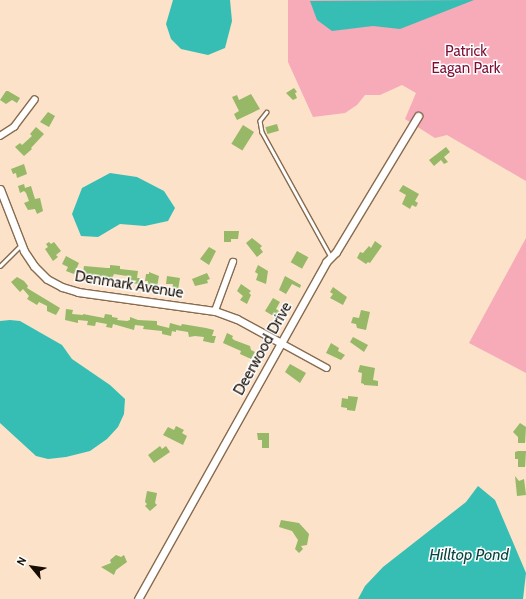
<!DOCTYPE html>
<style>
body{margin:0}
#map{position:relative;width:526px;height:599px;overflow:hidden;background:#fbe2c9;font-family:Cabin,sans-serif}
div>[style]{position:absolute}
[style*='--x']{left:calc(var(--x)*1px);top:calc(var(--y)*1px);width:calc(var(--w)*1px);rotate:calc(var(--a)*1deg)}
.green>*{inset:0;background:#f7aab8}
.water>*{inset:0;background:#37beb4}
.building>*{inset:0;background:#96b867;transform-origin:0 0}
.roads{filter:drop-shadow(1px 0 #876b4f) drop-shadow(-1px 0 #876b4f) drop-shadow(0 1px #876b4f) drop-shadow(0 -1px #876b4f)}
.service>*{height:2.5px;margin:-1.25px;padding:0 1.25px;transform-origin:1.25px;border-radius:1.25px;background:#fff}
.minor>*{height:5.5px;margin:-2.75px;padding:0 2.75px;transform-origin:2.75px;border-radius:2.75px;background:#fff}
.tertiary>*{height:7px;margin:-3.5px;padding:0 3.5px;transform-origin:3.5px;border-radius:3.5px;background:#fff}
span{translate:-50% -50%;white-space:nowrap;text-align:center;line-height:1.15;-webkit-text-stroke:3px #fff;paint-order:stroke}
.park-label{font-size:15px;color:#7d0e35}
.street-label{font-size:15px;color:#170d03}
.water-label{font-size:16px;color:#084540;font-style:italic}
.north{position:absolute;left:12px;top:547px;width:40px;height:40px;-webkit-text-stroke:3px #fff;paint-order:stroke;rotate:299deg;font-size:11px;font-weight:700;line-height:16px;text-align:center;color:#170d03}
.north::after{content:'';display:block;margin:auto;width:14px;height:18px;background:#170d03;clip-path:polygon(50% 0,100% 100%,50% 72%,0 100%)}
</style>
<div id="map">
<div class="green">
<div style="clip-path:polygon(288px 0,526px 0,526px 181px,447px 135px,435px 138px,405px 119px,416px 93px,402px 85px,380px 95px,365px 95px,357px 105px,345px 113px,313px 117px,288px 62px)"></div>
<div style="clip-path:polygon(526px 238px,526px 373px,469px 343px)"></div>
</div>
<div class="water">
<div style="clip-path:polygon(173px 0,230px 0,232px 21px,225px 48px,208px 55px,181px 49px,171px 39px,166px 24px)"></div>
<div style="clip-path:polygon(474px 0,400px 29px,373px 26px,332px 31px,317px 20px,310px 1px)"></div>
<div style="clip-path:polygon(110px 173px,137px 177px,164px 191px,175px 208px,168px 221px,145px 226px,120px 224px,98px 237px,81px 236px,72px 214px,82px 188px)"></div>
<div style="clip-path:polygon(10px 320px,20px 321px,62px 345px,72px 359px,110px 385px,125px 399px,124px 414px,118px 427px,107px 439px,90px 451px,66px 457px,48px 459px,36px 456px,0 423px,0 321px)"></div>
<div style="clip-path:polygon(478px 486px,495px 500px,526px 573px,523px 599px,358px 599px,365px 586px,383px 567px,466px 502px)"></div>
</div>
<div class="building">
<div style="clip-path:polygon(294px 88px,297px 92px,295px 93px,297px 98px,293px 100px,286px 93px)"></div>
<div style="clip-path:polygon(6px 91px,8px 91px,20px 98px,17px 103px,12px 100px,6px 104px,0 100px)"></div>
<div style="clip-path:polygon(251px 94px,260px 109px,237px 120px,234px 114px,239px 111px,232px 97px,237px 95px,239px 100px)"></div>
<div style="clip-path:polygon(48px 112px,55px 116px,49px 127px,40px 122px)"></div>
<div style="left:277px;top:124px;width:7px;height:12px;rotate:74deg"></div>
<div style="left:243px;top:125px;width:13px;height:22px;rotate:32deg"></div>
<div style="clip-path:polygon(36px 127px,44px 134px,31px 148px,32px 149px,24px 156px,15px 147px,20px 143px,22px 145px,32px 136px,30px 134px)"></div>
<div style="clip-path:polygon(446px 147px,450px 152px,444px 157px,448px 162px,444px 164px,441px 160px,434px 166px,429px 160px)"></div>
<div style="clip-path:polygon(24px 164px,27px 174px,17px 178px,16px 173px,13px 174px,11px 169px)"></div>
<div style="clip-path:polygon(24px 184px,25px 188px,31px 186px,35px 199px,40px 198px,43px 211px,37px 214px,35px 209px,28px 210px,24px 203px,29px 201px,26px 193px,24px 191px,20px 193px,18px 186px)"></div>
<div style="clip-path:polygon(403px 185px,419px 194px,415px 201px,418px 203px,416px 207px,412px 205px,410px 209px,402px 204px,406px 195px,399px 191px)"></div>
<div style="clip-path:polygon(224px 231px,239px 231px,238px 239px,231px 239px,231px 242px,224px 242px)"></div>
<div style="clip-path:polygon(252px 238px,262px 246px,260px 248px,263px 252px,257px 257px,246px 243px)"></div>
<div style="clip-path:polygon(375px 241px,382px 246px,370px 263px,368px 262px,366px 264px,357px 258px,360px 252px,363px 253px,369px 246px,371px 248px)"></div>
<div style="clip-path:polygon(49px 242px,51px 244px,54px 242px,61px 251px,56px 255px,58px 257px,53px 261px,45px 249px,48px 247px,46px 244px)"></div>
<div style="clip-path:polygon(209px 247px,216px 251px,209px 265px,200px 259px)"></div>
<div style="left:297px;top:251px;width:13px;height:13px;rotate:29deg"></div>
<div style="clip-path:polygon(66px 256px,79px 263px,74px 274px,66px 271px,68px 267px,62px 264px)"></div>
<div style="clip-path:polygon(110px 265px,120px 266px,120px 269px,138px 271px,137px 278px,140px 278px,139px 284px,129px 283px,130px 278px,127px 277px,127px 276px,114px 274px,111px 280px,93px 278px,89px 274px,83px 273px,84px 266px,107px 268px,110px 268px)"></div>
<div style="clip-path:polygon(258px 265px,268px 271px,266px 284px,256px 280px,258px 274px,255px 272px)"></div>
<div style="clip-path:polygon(149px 272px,159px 276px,157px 287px,151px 286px,151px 283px,151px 286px,147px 286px,148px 281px,145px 281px,146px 274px,149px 274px)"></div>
<div style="clip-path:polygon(207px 273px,210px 279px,207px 280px,208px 283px,195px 286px,192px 279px)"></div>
<div style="clip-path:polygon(167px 276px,180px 278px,178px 290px,172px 289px,173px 284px,166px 284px)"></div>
<div style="clip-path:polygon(285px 276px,301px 285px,300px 288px,292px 284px,286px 294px,279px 290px)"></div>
<div style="clip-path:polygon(17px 277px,24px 281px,28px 286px,27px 288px,60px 308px,56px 315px,47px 311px,47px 306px,39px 302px,37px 305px,27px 299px,29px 296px,23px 289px,20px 292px,11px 282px)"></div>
<div style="clip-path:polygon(241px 284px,251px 291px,249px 293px,251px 295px,247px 304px,240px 300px,243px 296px,237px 291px)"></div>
<div style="clip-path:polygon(333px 287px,347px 297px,343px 305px,330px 298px,333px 294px,330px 292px)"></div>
<div style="clip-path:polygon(273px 298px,280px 302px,276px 309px,279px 311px,275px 317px,265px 311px)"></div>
<div style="clip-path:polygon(66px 309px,73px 310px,72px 314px,83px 315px,83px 314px,104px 318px,105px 314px,112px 315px,112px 317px,118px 318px,117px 320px,127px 321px,130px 320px,130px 317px,138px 320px,157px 321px,157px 325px,169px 328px,170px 323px,181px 326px,182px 324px,206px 328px,214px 330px,212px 336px,216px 336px,214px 343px,212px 343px,203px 341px,204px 337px,195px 336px,189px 337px,188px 332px,176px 330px,176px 332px,172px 331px,171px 336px,162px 334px,162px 331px,143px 329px,144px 326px,135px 325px,134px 330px,113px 324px,112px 328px,106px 327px,107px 324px,96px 322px,95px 326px,87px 325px,88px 321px,78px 320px,78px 323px,65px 320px)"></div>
<div style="clip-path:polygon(361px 310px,370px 312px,366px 330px,357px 328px,356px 324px,351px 323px,353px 317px,359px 318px)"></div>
<div style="clip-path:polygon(227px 333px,233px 336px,232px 338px,234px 340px,250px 346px,251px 350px,255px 352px,251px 359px,240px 354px,241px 351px,223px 343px)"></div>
<div style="clip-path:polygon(353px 337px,368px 345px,364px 352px,350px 342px)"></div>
<div style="clip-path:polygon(331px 343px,339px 348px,338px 351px,345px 355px,341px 360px,326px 353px)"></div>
<div style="clip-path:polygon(290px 364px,306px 373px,300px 383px,285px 372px)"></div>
<div style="clip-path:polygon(360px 365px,375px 368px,373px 380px,378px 381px,378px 386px,364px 385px,364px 384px,361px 383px,362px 373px,358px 372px)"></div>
<div style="clip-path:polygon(348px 396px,358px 397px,355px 411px,347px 410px,347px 408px,341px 407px,342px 398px,348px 399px)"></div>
<div style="clip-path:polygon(520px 423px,526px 427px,525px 443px,518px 443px,518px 437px,513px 432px)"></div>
<div style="clip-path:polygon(176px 426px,184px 430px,182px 433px,187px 436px,183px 445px,163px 435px,168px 427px,174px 430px)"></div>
<div style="clip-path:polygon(257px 433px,269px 433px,269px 448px,262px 448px,262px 440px,258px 440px)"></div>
<div style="clip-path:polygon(160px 446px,162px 449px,166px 446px,170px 452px,154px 463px,148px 455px)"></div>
<div style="clip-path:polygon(518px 451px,526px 451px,525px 467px,518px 467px,518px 459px,515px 459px,515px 452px)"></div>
<div style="clip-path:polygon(515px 476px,519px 481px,524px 479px,526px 495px,517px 496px)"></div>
<div style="clip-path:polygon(147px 491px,157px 493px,155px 503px,157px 505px,150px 511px,145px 506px,147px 504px,145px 502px)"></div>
<div style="clip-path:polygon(281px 520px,299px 523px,309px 534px,307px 545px,301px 546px,303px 549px,299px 553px,295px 549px,298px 540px,292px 531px,279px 527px)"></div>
<div style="clip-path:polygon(116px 555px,121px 557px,124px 555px,127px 562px,116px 570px,114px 575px,101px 567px,111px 563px,110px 560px)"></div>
</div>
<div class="roads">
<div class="service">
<div style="--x:267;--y:112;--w:11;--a:128"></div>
<div style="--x:260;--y:121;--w:11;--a:80"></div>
<div style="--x:262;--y:132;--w:143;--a:61.1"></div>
<div style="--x:0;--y:266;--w:30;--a:-45"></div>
</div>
<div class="minor">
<div style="--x:0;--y:136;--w:17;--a:-33"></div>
<div style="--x:14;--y:127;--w:34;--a:-53"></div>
<div style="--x:215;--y:311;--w:52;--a:-69.8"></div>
<div style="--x:281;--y:343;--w:52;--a:28.5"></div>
</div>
<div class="tertiary">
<div style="--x:0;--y:189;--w:66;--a:68.8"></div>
<div style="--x:24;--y:251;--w:18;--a:56"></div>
<div style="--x:34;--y:266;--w:18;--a:45"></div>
<div style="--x:47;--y:279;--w:17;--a:28"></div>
<div style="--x:62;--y:287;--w:17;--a:17"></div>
<div style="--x:78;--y:292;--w:138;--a:7.9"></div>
<div style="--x:215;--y:311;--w:23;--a:20"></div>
<div style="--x:237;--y:319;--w:50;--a:28.6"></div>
<div style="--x:138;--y:599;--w:386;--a:-60.8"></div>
<div style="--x:326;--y:262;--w:14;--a:-45"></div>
<div style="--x:336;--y:252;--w:159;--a:-58.9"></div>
</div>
</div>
<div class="park-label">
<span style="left:466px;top:60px">Patrick<br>Eagan Park</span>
</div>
<div class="street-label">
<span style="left:129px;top:285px;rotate:9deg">Denmark Avenue</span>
<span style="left:263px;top:349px;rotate:-61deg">Deerwood Drive</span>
</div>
<div class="water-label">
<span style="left:469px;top:555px">Hilltop Pond</span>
</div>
<div class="north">N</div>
</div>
